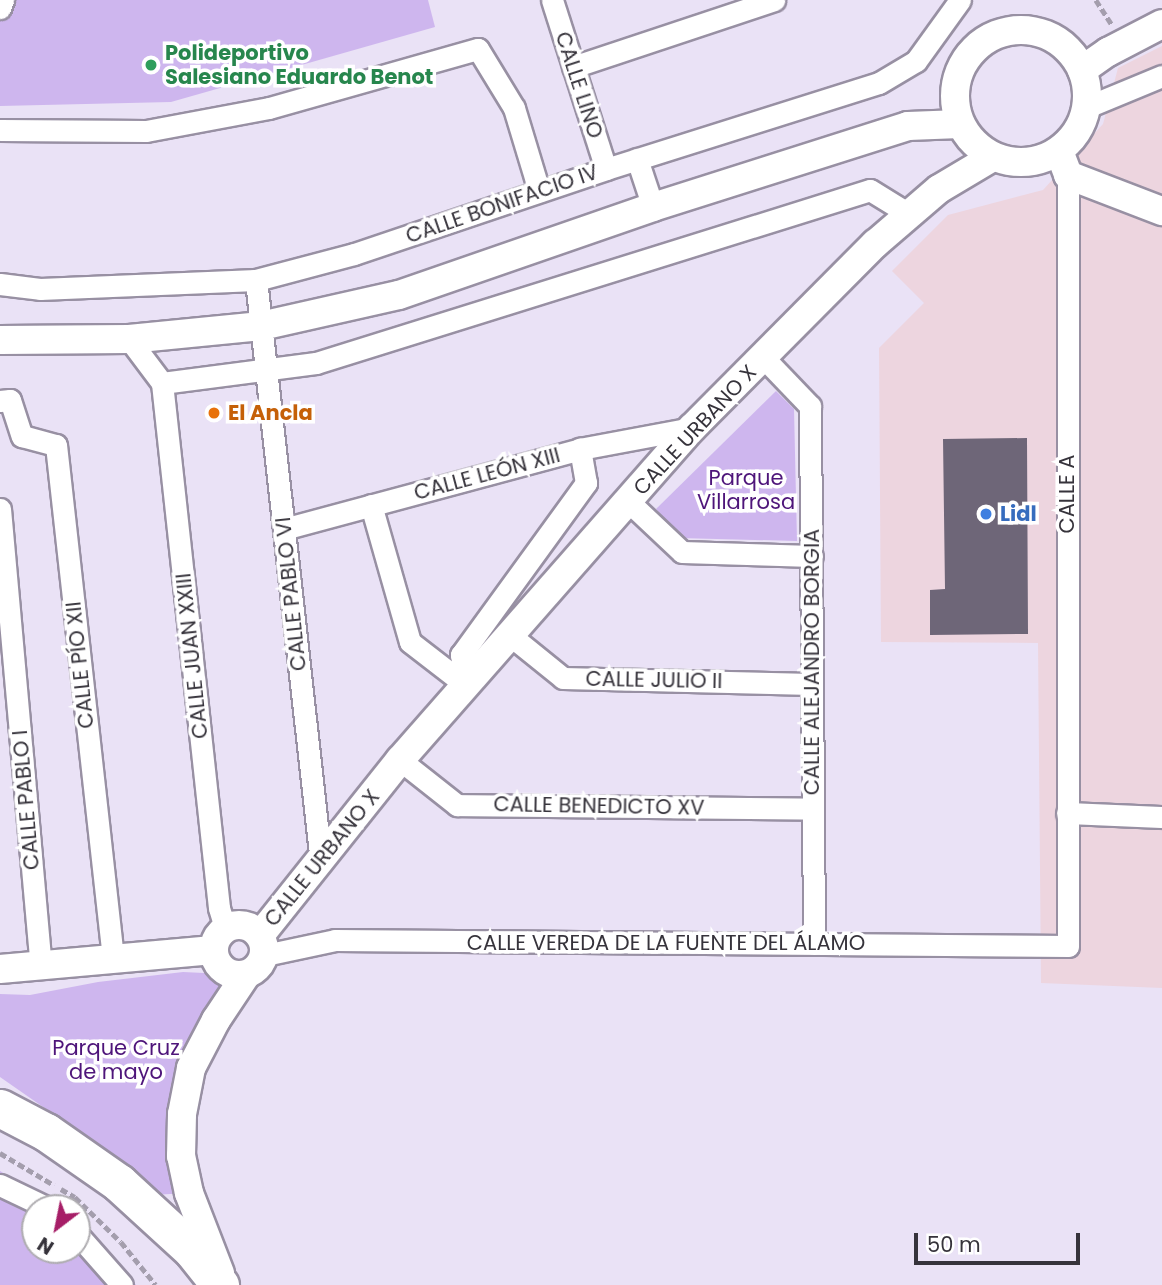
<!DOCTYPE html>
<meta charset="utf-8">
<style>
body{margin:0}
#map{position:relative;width:1162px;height:1285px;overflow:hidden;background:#eae2f6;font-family:Poppins,sans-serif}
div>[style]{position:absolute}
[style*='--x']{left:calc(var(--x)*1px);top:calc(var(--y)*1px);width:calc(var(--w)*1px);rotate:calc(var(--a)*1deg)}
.industrial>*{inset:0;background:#edd5df}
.green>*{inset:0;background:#ceb6ee}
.building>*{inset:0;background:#6e6678}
.path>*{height:4.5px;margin-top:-2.25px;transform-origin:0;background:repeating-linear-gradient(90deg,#a49ead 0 7px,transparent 0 10.5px)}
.roads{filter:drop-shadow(2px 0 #9890a3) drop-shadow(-2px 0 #9890a3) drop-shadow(0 2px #9890a3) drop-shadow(0 -2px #9890a3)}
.street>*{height:21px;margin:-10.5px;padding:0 10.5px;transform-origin:10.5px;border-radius:10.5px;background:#fff}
.secondary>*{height:28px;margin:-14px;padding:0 14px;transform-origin:14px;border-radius:14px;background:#fff}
.secondary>.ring{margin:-14px;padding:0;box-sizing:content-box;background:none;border:28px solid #fff;border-radius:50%}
.highway>*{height:37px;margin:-18.5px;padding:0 18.5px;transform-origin:18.5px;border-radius:18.5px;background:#fff}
.dots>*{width:19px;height:19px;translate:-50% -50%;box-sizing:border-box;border:4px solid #fff;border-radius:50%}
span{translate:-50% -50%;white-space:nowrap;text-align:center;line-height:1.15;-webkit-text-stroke:7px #fff;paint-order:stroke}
.leisure-label{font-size:21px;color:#27864d;font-weight:700}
.left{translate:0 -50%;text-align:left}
.street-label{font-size:21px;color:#36333b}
.food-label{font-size:21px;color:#c56008;font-weight:700}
.park-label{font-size:21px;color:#4e157a}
.shop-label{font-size:21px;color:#366cbe;font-weight:700}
.north{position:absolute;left:21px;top:1194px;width:70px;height:70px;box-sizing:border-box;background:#fff;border:2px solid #afadb1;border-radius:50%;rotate:212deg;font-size:19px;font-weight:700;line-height:28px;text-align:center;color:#36333b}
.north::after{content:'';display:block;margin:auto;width:24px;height:32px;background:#a61e67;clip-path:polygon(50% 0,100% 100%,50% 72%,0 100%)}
.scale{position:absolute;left:914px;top:1233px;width:166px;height:32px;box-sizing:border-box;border:4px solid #36333b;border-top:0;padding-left:9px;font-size:21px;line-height:24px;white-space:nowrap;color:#36333b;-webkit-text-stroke:5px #fff;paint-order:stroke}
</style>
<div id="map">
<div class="industrial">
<div style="clip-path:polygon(1162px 46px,1162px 988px,1041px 983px,1038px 643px,881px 642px,879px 348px,924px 303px,892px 271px,948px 215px,1043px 190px,1103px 124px,1118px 68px)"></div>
</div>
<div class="green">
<div style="clip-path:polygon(0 0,428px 0,435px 27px,171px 102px,0 106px)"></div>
<div style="clip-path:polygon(776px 391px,794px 409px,797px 541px,679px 538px,656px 509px)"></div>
<div style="clip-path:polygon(183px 972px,246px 975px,182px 1114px,189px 1193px,133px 1196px,102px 1148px,0 1077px,0 994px,30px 995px,98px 982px)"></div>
<div style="clip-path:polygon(0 1171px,62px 1208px,35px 1208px,35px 1250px,77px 1250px,77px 1222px,107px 1249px,136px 1285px,0 1285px)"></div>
</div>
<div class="building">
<div style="clip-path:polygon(1027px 438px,1028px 634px,930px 635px,930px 590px,945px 589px,943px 439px)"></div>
</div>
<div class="path">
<div style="--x:1096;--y:0;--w:30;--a:57"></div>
<div style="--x:0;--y:1153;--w:63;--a:30.7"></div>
<div style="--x:61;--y:1189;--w:16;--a:30"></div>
<div style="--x:75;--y:1197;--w:64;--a:44.4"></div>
<div style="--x:121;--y:1242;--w:55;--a:50.9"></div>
</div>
<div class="roads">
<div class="street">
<div style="--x:552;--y:0;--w:177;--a:72.3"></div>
<div style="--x:0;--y:8;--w:9;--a:-69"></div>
<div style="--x:573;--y:67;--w:212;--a:-18.4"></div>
<div style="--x:1087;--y:107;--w:81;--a:-22.5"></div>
<div style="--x:0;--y:130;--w:146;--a:0.4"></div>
<div style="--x:146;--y:131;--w:125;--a:-10.6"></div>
<div style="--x:269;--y:108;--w:217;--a:-15.8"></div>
<div style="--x:478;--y:49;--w:69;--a:58.6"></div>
<div style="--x:514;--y:108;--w:87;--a:73.2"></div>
<div style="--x:637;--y:159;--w:51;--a:71.6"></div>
<div style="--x:256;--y:280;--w:586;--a:83.63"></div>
<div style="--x:0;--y:284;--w:40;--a:7.1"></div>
<div style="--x:40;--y:289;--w:216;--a:-2.4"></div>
<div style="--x:256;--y:280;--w:101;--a:-14.9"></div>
<div style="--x:354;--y:254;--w:266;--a:-18.6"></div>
<div style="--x:606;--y:169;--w:286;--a:-17.5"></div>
<div style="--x:879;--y:83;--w:43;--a:-30.7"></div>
<div style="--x:916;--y:61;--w:75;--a:-54.2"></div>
<div style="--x:129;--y:339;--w:55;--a:53.1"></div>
<div style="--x:162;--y:383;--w:155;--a:-7.4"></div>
<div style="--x:316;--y:363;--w:580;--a:-17.34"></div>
<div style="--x:870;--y:190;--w:46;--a:31.6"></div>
<div style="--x:763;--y:357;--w:68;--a:46.2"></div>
<div style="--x:810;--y:406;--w:538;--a:89.57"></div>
<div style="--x:162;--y:383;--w:528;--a:83.8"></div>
<div style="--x:219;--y:908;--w:21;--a:73"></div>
<div style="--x:0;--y:401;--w:10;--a:-6"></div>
<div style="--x:10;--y:400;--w:38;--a:72"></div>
<div style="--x:22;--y:436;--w:35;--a:15"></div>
<div style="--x:56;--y:445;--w:516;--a:83.66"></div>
<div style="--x:629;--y:502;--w:73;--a:43.3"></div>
<div style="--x:682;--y:552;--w:130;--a:1.8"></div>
<div style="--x:371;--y:505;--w:142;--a:74.1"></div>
<div style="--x:410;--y:642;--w:72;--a:37.7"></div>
<div style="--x:0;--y:509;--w:459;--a:84.9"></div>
<div style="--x:284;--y:529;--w:307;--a:-15.1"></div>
<div style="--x:580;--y:449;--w:114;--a:-10.6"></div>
<div style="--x:511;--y:636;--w:67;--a:38.9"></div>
<div style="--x:563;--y:678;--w:249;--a:1.4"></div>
<div style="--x:467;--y:686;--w:32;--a:-101"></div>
<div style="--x:461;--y:655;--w:213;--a:-54"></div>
<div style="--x:586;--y:483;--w:35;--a:-100"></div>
<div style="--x:400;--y:760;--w:73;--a:38.3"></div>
<div style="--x:457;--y:805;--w:356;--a:0.6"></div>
<div style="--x:1067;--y:813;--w:95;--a:2.4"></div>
<div style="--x:265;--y:955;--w:72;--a:-12.1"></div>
<div style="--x:335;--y:940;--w:733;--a:0.47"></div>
<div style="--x:1068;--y:946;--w:771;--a:-90"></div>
<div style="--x:0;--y:1185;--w:53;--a:25.6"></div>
<div style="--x:77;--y:1234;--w:68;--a:48.6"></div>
</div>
<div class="secondary">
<div class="ring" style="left:955px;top:30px;width:104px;height:104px"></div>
<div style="--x:1082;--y:70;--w:32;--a:-35"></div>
<div style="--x:1108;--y:52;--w:61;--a:-27.4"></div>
<div style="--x:1059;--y:151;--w:26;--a:69"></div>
<div style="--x:1068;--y:175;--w:101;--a:21"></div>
<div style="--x:0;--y:340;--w:129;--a:-0.4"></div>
<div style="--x:129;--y:339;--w:133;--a:-5.6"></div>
<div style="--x:261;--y:326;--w:141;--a:-12.7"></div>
<div style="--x:399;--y:295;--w:269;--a:-19.1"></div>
<div style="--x:653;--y:207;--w:268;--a:-17.6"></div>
<div style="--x:908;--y:126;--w:52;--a:-2.2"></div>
<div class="ring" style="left:214px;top:925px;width:22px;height:22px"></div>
<div style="--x:261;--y:934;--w:223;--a:-51.4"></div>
<div style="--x:400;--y:760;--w:442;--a:-48.7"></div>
<div style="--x:692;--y:428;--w:260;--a:-45.2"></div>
<div style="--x:875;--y:244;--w:84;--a:-40.7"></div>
<div style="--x:939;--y:189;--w:63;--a:-30.7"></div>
<div style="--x:0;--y:969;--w:214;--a:-5.1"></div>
<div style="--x:220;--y:1273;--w:86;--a:-111.2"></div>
<div style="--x:189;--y:1193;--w:38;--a:-102"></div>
<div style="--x:181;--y:1156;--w:42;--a:-88.6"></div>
<div style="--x:182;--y:1114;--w:47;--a:-78.9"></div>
<div style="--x:191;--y:1068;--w:54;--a:-62.5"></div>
<div style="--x:216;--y:1020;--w:54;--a:-56.3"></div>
</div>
<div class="highway">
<div style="--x:0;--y:1108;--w:52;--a:27.6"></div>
<div style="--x:46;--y:1132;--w:89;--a:34.9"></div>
<div style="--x:119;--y:1183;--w:99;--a:42.5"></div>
<div style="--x:192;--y:1250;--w:45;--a:51.3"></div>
</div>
</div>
<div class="dots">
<div style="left:151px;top:65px;background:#2e9e5b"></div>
<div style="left:214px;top:413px;background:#e8710a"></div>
<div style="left:986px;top:514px;background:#3f7fe0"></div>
</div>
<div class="leisure-label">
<span class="left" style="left:165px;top:65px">Polideportivo<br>Salesiano Eduardo Benot</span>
</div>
<div class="street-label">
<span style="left:579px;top:85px;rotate:72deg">CALLE LINO</span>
<span style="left:502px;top:204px;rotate:-19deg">CALLE BONIFACIO IV</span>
<span style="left:695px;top:430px;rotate:-47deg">CALLE URBANO X</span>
<span style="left:487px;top:474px;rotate:-15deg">CALLE LEÓN XIII</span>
<span style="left:1067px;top:494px;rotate:-90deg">CALLE A</span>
<span style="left:291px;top:594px;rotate:-96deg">CALLE PABLO VI</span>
<span style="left:192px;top:656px;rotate:-96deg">CALLE JUAN XXIII</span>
<span style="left:812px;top:662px;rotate:-90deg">CALLE ALEJANDRO BORGIA</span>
<span style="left:80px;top:665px;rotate:-96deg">CALLE PÍO XII</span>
<span style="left:654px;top:680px;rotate:1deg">CALLE JULIO II</span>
<span style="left:26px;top:800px;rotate:-95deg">CALLE PABLO I</span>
<span style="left:599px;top:806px;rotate:1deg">CALLE BENEDICTO XV</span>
<span style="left:322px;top:858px;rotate:-51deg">CALLE URBANO X</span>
<span style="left:666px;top:943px">CALLE VEREDA DE LA FUENTE DEL ÁLAMO</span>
</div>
<div class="food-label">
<span class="left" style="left:228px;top:413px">El Ancla</span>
</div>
<div class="park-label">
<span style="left:746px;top:490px">Parque<br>Villarrosa</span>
<span style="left:116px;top:1060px">Parque Cruz<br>de mayo</span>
</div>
<div class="shop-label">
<span class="left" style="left:1000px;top:514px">Lidl</span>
</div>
<div class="north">N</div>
<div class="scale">50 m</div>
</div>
